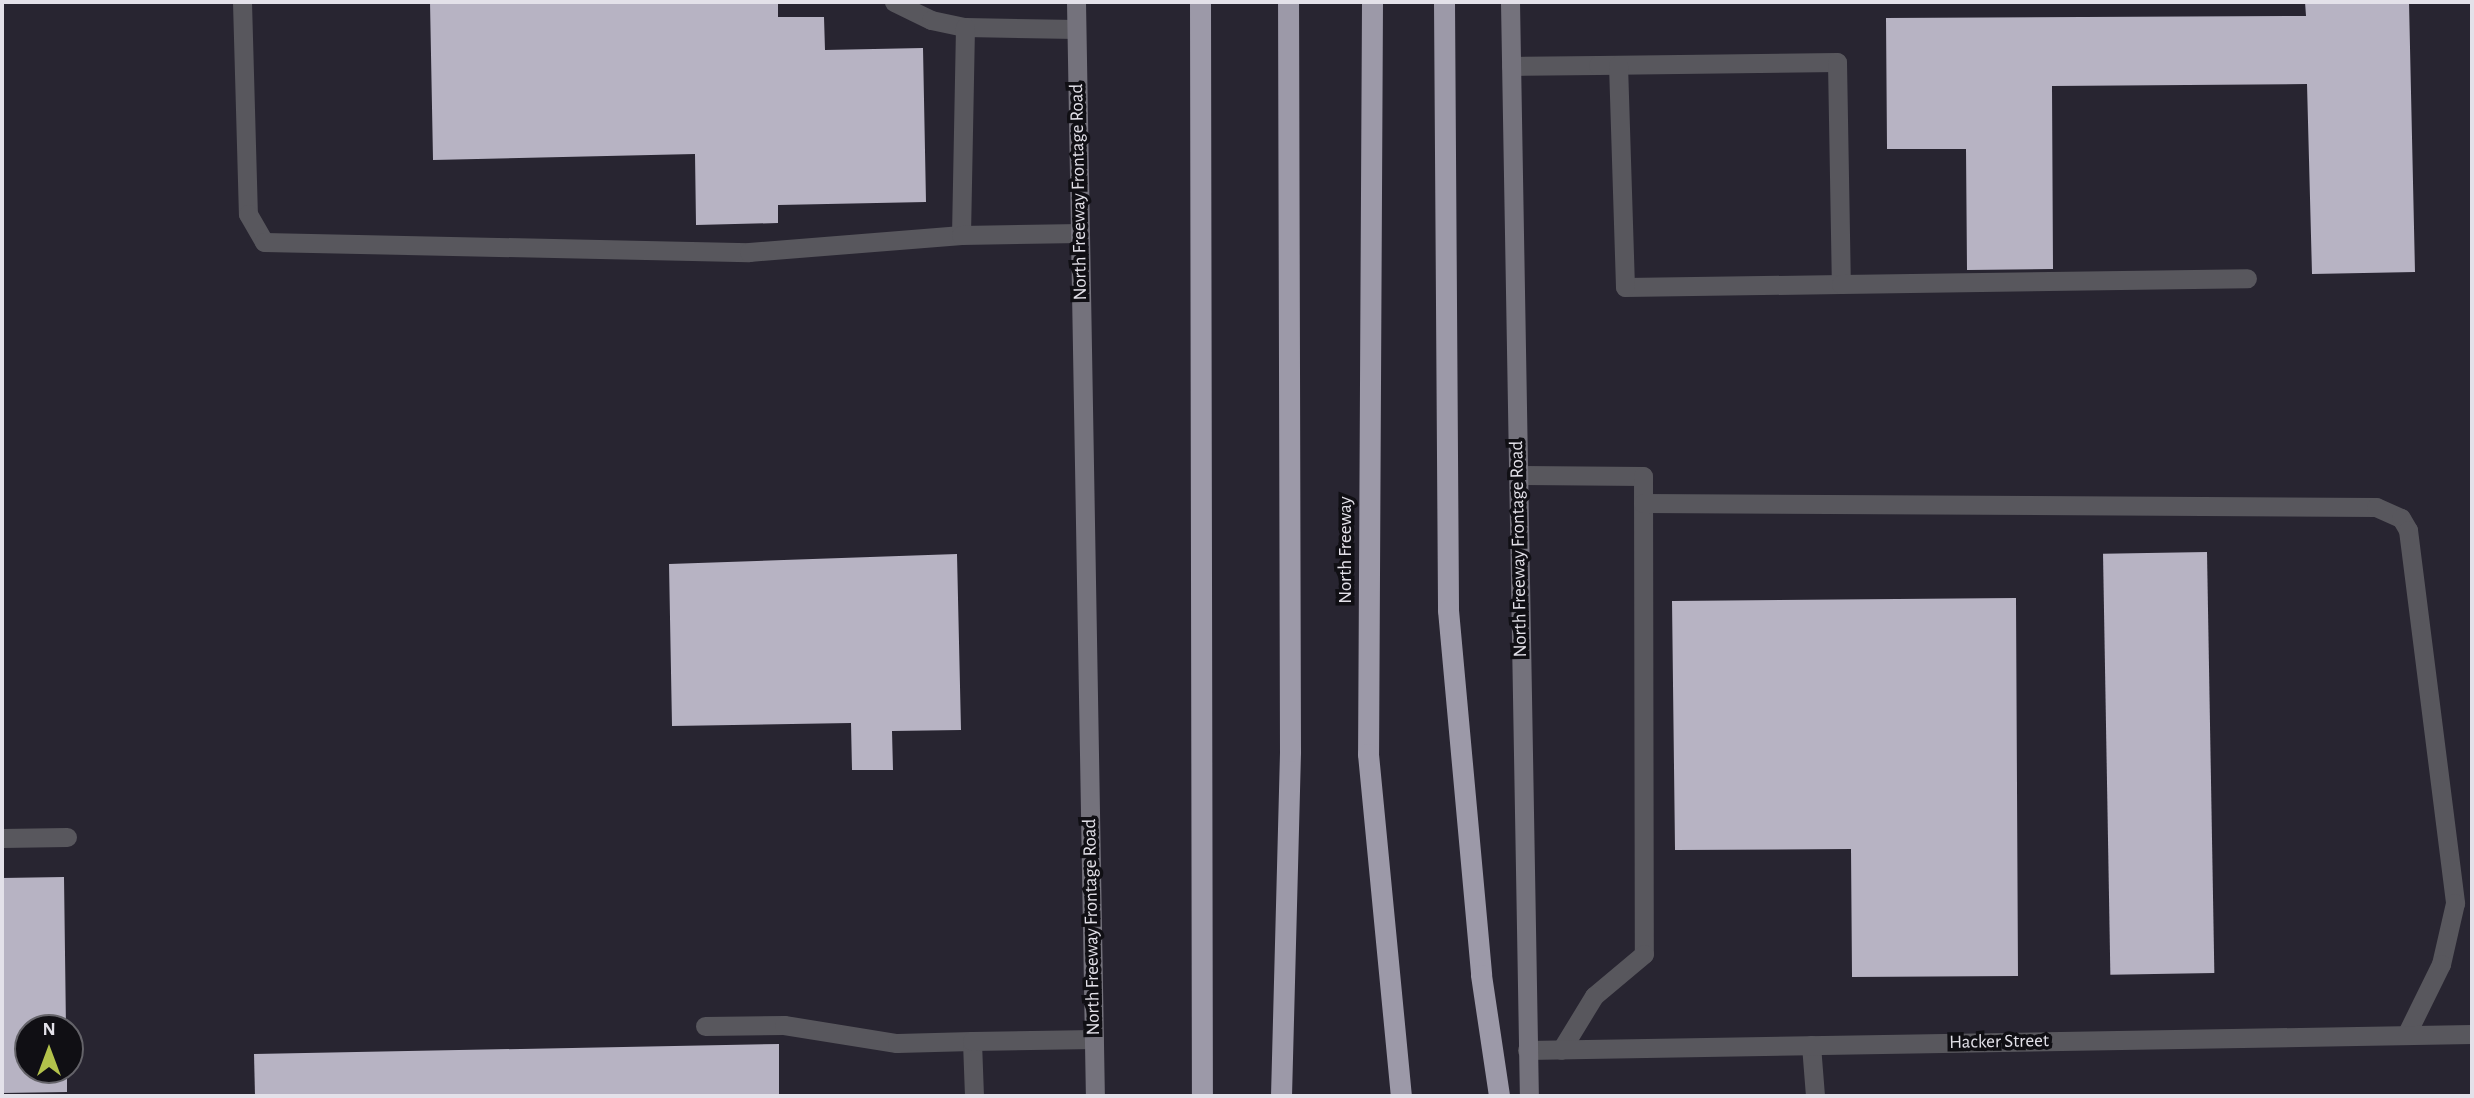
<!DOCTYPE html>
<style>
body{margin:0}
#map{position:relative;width:2474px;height:1098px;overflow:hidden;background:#282531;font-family:"Alegreya Sans",sans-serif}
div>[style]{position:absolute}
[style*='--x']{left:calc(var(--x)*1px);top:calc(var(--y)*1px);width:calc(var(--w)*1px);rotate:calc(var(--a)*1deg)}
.building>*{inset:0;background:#b7b3c3;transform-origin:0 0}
.service>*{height:19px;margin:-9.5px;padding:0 9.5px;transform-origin:9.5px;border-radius:9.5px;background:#58575d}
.minor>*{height:19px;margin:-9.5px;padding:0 9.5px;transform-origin:9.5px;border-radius:9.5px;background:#58575d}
.secondary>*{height:19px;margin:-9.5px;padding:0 9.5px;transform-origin:9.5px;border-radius:9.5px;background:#74727c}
.motorway>*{height:21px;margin:-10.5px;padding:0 10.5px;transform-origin:10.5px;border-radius:10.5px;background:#9c99a8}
span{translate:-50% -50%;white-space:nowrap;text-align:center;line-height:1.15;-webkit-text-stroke:7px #100f14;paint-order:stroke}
.street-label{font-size:19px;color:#e3e1e9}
.frame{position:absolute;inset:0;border:4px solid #e3e1e9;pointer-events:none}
.north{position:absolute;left:14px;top:1014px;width:70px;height:70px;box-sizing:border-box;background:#100f14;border:2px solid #646369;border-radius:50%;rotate:0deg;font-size:19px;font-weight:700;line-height:28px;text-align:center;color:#e3e1e9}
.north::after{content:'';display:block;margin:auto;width:24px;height:32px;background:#b3c24b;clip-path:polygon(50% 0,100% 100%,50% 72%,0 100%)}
</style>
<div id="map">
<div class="building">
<div style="clip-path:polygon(430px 2px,778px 2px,778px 17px,824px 17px,825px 50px,923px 48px,926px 202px,778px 205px,778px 223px,696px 225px,695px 154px,433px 160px)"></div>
<div style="clip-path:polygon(2305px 2px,2409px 2px,2415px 272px,2312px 274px,2307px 84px,2052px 86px,2053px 269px,1967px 270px,1966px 149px,1887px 149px,1886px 18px,2306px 16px)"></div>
<div style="left:2207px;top:552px;width:421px;height:104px;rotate:89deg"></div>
<div style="clip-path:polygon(957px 554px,961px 730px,892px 731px,893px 770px,852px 770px,851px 723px,672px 726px,669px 564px)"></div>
<div style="clip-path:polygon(2016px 598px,2018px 976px,1852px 977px,1851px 849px,1675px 850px,1672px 601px)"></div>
<div style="clip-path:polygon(64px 877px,66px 1028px,28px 1028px,28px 1070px,67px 1070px,67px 1092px,2px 1093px,2px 878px)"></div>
<div style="clip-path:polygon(779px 1044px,779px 1096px,255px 1096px,254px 1054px)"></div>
</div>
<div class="service">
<div style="--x:242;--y:2;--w:212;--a:88.4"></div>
<div style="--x:248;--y:214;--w:32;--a:60"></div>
<div style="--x:264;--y:242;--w:485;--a:1.2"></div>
<div style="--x:749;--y:252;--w:213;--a:-4.6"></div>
<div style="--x:894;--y:2;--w:41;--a:25.9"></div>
<div style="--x:931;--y:20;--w:35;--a:12"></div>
<div style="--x:965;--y:27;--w:111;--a:1"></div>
<div style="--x:965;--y:27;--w:208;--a:91.1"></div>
<div style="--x:961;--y:235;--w:119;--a:-1"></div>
<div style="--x:1511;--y:66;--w:87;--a:-0.7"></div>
<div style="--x:1598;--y:65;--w:239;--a:-0.7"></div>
<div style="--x:1837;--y:62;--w:222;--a:89"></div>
<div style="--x:1841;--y:284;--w:216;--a:179.2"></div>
<div style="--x:1625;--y:287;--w:222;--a:-91.8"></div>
<div style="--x:1841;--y:284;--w:406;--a:-0.8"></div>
<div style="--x:1518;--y:475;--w:125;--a:0.5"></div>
<div style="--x:1643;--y:476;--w:478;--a:89.9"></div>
<div style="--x:1644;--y:954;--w:65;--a:140"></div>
<div style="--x:1594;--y:996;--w:63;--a:121.4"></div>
<div style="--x:1643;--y:503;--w:733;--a:0.31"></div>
<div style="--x:2376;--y:507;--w:27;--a:24"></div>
<div style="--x:2401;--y:518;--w:14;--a:60"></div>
<div style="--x:2408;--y:530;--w:376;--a:82.8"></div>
<div style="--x:2455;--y:903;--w:63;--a:102.9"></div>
<div style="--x:2441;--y:964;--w:79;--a:116.2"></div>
<div style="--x:2;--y:838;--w:65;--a:-0.9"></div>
<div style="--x:705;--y:1026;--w:79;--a:-0.7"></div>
<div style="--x:784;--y:1025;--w:114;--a:9.1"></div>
<div style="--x:897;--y:1043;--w:75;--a:-1.5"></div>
<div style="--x:1811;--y:1045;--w:51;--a:85.5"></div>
<div style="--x:974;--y:1096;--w:55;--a:-92.1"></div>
<div style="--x:972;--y:1041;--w:122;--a:-0.9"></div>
</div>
<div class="minor">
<div style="--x:1527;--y:1050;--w:945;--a:-0.97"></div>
</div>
<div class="secondary">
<div style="--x:1076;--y:2;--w:1094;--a:89.01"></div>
<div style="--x:1510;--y:2;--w:1094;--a:89.01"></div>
</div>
<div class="motorway">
<div style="--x:1200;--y:2;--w:1094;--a:89.9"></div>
<div style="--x:1372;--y:2;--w:752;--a:90.3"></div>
<div style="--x:1368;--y:754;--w:344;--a:84.5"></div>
<div style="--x:1444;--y:2;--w:608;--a:89.62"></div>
<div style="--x:1448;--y:610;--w:366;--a:84.8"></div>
<div style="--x:1481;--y:975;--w:122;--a:81.5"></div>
<div style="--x:1281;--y:1096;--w:345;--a:-88.5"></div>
<div style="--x:1290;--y:751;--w:749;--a:-90.15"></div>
</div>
<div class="street-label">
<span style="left:1079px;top:192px;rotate:-91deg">North Freeway Frontage Road</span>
<span style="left:1519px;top:549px;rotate:-91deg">North Freeway Frontage Road</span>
<span style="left:1346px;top:550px;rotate:-90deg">North Freeway</span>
<span style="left:1092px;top:927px;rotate:-91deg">North Freeway Frontage Road</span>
<span style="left:1999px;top:1042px;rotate:-1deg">Hacker Street</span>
</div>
<div class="frame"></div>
<div class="north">N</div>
</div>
